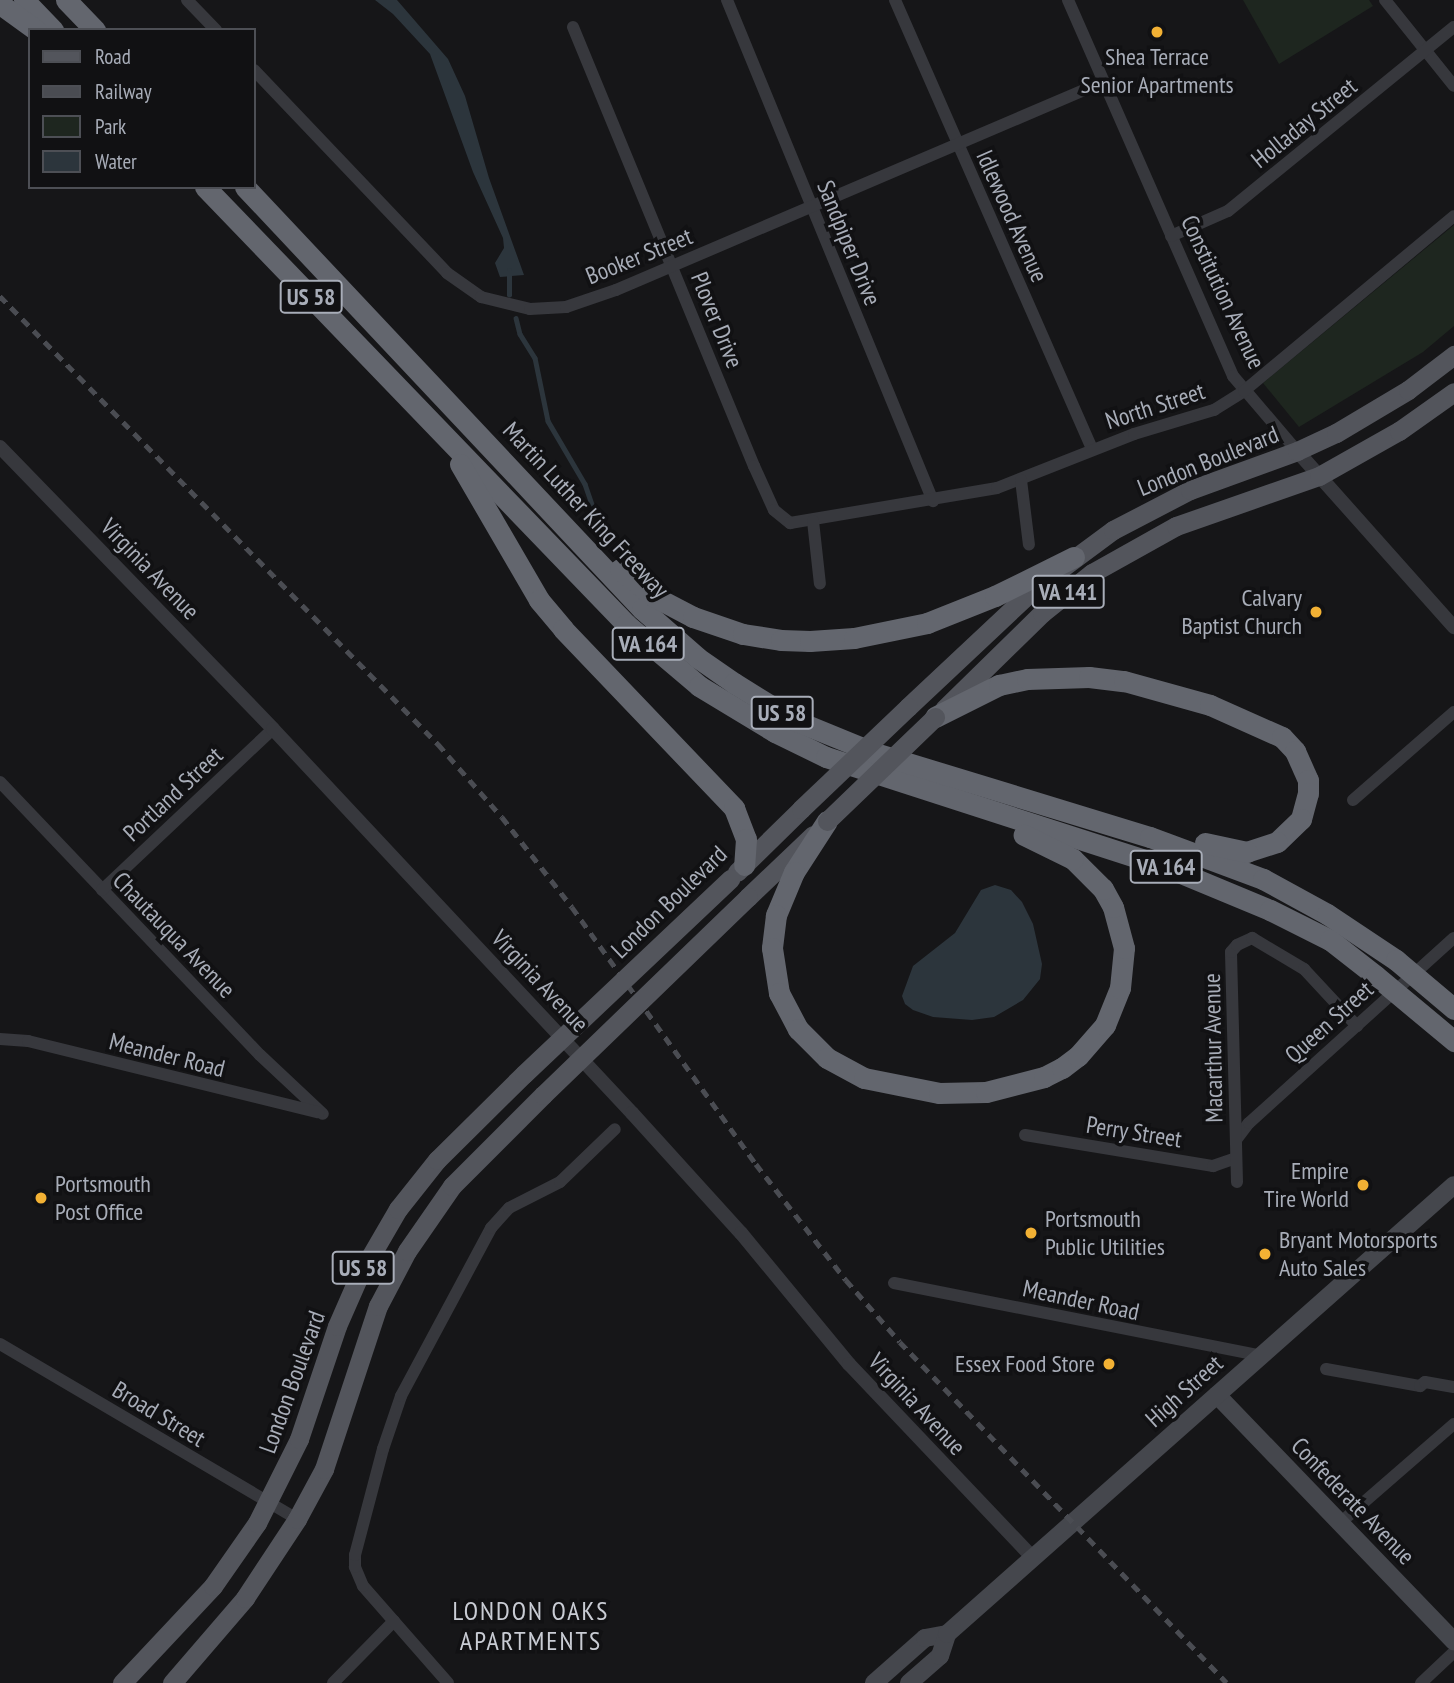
<!DOCTYPE html>
<style>
body{margin:0}
#map{position:relative;width:1454px;height:1683px;overflow:hidden;background:#161618;font-family:"PT Sans Narrow",sans-serif}
div>[style]{position:absolute}
[style*='--x']{left:calc(var(--x)*1px);top:calc(var(--y)*1px);width:calc(var(--w)*1px);rotate:calc(var(--a)*1deg)}
.green>*{inset:0;background:#1e261f}
.water>*{inset:0;background:#2c353c}
.stream>*{height:4.5px;margin:-2.25px;padding:0 2.25px;transform-origin:2.25px;border-radius:2.25px;background:#2c353c}
.minor>*{height:12px;margin:-6px;padding:0 6px;transform-origin:6px;border-radius:6px;background:#37383d}
.tertiary>*{height:14px;margin:-7px;padding:0 7px;transform-origin:7px;border-radius:7px;background:#37383d}
.secondary>*{height:18px;margin:-9px;padding:0 9px;transform-origin:9px;border-radius:9px;background:#45474d}
.primary>*{height:19px;margin:-9.5px;padding:0 9.5px;transform-origin:9.5px;border-radius:9.5px;background:#53555c}
.motorway>*{height:21px;margin:-10.5px;padding:0 10.5px;transform-origin:10.5px;border-radius:10.5px;background:#63666e}
.rail>*{height:4.5px;margin-top:-2.25px;transform-origin:0;background:repeating-linear-gradient(90deg,#4a4c52 0 9px,transparent 0 16px)}
.primary-bridge>*{height:19px;margin:-9.5px;padding:0 9.5px;transform-origin:9.5px;border-radius:9.5px;background:#53555c}
.motorway-bridge>*{height:21px;margin:-10.5px;padding:0 10.5px;transform-origin:10.5px;border-radius:10.5px;background:#63666e}
.dots>*{width:19px;height:19px;translate:-50% -50%;box-sizing:border-box;border:4px solid #111113;border-radius:50%}
span{translate:-50% -50%;white-space:nowrap;text-align:center;line-height:1.15;-webkit-text-stroke:7px #111113;paint-order:stroke}
.shield-label span{padding:2px 5px;background:#111113;border:2px solid;border-radius:5px;-webkit-text-stroke-width:0}
.shield-label{font-size:23px;color:#a8adb8;font-weight:700}
.poi-label{font-size:24px;color:#a8adb8}
.right{translate:-100% -50%;text-align:right}
.left{translate:0 -50%;text-align:left}
.street-label{font-size:24px;color:#a8adb8}
.neighbourhood-label{font-size:26px;color:#c9ccd4;letter-spacing:2px}
.legend{position:absolute;left:28px;top:28px;width:228px;height:161px;box-sizing:border-box;background:#111113;border:2px solid #4d4f55;margin:0;padding:9px 12px;list-style:none;font-size:21px;color:#a8adb8}
.legend li{display:flex;align-items:center;gap:14px;height:35px}
.legend b{width:35px;border:2px solid #4d4f55}
</style>
<div id="map">
<div class="green">
<div style="clip-path:polygon(1243px 0,1369px 0,1373px 6px,1279px 64px)"></div>
<div style="clip-path:polygon(1454px 225px,1454px 326px,1423px 352px,1299px 427px,1263px 383px)"></div>
</div>
<div class="water">
<div style="clip-path:polygon(375px 0,397px 0,448px 59px,465px 96px,489px 178px,524px 275px,500px 277px,495px 263px,504px 248px,503px 238px,473px 172px,430px 54px,393px 14px)"></div>
<div style="clip-path:polygon(995px 885px,1011px 890px,1022px 902px,1033px 924px,1042px 964px,1040px 979px,1023px 1000px,994px 1017px,972px 1020px,933px 1017px,913px 1010px,905px 1004px,902px 996px,913px 966px,955px 933px,981px 890px)"></div>
</div>
<div class="stream">
<div style="--x:509;--y:295;--w:24;--a:-90"></div>
<div style="--x:516;--y:318;--w:16;--a:76"></div>
<div style="--x:520;--y:334;--w:28;--a:58"></div>
<div style="--x:535;--y:358;--w:64;--a:78.3"></div>
<div style="--x:548;--y:421;--w:73;--a:59.6"></div>
<div style="--x:585;--y:484;--w:24;--a:71"></div>
</div>
<div class="minor">
<div style="--x:187;--y:0;--w:42;--a:46"></div>
<div style="--x:727;--y:0;--w:542;--a:67.65"></div>
<div style="--x:895;--y:0;--w:490;--a:66.3"></div>
<div style="--x:1068;--y:0;--w:411;--a:66.3"></div>
<div style="--x:1233;--y:376;--w:99;--a:49.5"></div>
<div style="--x:1385;--y:0;--w:110;--a:51.3"></div>
<div style="--x:573;--y:27;--w:475;--a:67.6"></div>
<div style="--x:754;--y:466;--w:48;--a:65.6"></div>
<div style="--x:774;--y:510;--w:21;--a:39"></div>
<div style="--x:790;--y:523;--w:210;--a:-9.6"></div>
<div style="--x:997;--y:488;--w:147;--a:-21.5"></div>
<div style="--x:1134;--y:434;--w:84;--a:-16.7"></div>
<div style="--x:1214;--y:410;--w:36;--a:-32"></div>
<div style="--x:1244;--y:391;--w:273;--a:-39.8"></div>
<div style="--x:254;--y:70;--w:280;--a:46.4"></div>
<div style="--x:447;--y:273;--w:42;--a:35.2"></div>
<div style="--x:481;--y:297;--w:50;--a:13.8"></div>
<div style="--x:530;--y:309;--w:36;--a:-3"></div>
<div style="--x:566;--y:307;--w:53;--a:-18.8"></div>
<div style="--x:616;--y:290;--w:530;--a:-23.13"></div>
<div style="--x:1171;--y:236;--w:62;--a:-23.7"></div>
<div style="--x:1228;--y:211;--w:291;--a:-39.2"></div>
<div style="--x:1021;--y:480;--w:65;--a:83"></div>
<div style="--x:813;--y:521;--w:63;--a:83.7"></div>
<div style="--x:0;--y:782;--w:377;--a:46.4"></div>
<div style="--x:260;--y:1055;--w:86;--a:43.1"></div>
<div style="--x:1353;--y:800;--w:134;--a:-41.1"></div>
<div style="--x:102;--y:890;--w:235;--a:-43.3"></div>
<div style="--x:0;--y:1039;--w:28;--a:4"></div>
<div style="--x:28;--y:1041;--w:299;--a:13.8"></div>
<div style="--x:1025;--y:1135;--w:191;--a:9.4"></div>
<div style="--x:1213;--y:1166;--w:24;--a:-19"></div>
<div style="--x:1236;--y:1140;--w:21;--a:-53"></div>
<div style="--x:1249;--y:1123;--w:276;--a:-42.1"></div>
<div style="--x:1237;--y:1182;--w:230;--a:-91.5"></div>
<div style="--x:1231;--y:952;--w:9;--a:-49"></div>
<div style="--x:1237;--y:945;--w:17;--a:-25"></div>
<div style="--x:1252;--y:938;--w:61;--a:30.8"></div>
<div style="--x:1304;--y:969;--w:78;--a:47.1"></div>
<div style="--x:894;--y:1283;--w:374;--a:11.2"></div>
<div style="--x:0;--y:1344;--w:345;--a:30.5"></div>
<div style="--x:1326;--y:1369;--w:96;--a:10.3"></div>
<div style="--x:1420;--y:1386;--w:6;--a:-39"></div>
<div style="--x:1425;--y:1382;--w:29;--a:10"></div>
<div style="--x:1340;--y:1523;--w:151;--a:-41"></div>
<div style="--x:333;--y:1683;--w:87;--a:-45.5"></div>
<div style="--x:448;--y:1683;--w:129;--a:-131.2"></div>
<div style="--x:363;--y:1586;--w:21;--a:-113"></div>
<div style="--x:355;--y:1567;--w:12;--a:-90"></div>
<div style="--x:355;--y:1555;--w:110;--a:-75.2"></div>
<div style="--x:383;--y:1449;--w:56;--a:-71.2"></div>
<div style="--x:401;--y:1396;--w:191;--a:-61.8"></div>
<div style="--x:491;--y:1228;--w:27;--a:-48"></div>
<div style="--x:509;--y:1208;--w:57;--a:-27"></div>
<div style="--x:560;--y:1182;--w:76;--a:-43.9"></div>
<div style="--x:1421;--y:1683;--w:45;--a:-43.2"></div>
</div>
<div class="tertiary">
<div style="--x:0;--y:447;--w:392;--a:45.9"></div>
<div style="--x:273;--y:729;--w:526;--a:46.93"></div>
<div style="--x:632;--y:1113;--w:162;--a:47.8"></div>
<div style="--x:741;--y:1233;--w:170;--a:50.5"></div>
<div style="--x:849;--y:1364;--w:267;--a:46.5"></div>
<div style="--x:1297;--y:451;--w:236;--a:48.3"></div>
</div>
<div class="secondary">
<div style="--x:1217;--y:1395;--w:342;--a:46.1"></div>
<div style="--x:874;--y:1683;--w:68;--a:-41.4"></div>
<div style="--x:925;--y:1638;--w:22;--a:-10"></div>
<div style="--x:909;--y:1683;--w:41;--a:-41.1"></div>
<div style="--x:940;--y:1656;--w:23;--a:-72"></div>
<div style="--x:947;--y:1634;--w:677;--a:-41.53"></div>
</div>
<div class="primary">
<div style="--x:908;--y:707;--w:175;--a:-43.2"></div>
<div style="--x:1036;--y:587;--w:96;--a:-36.5"></div>
<div style="--x:1113;--y:530;--w:87;--a:-27.5"></div>
<div style="--x:1190;--y:490;--w:114;--a:-20"></div>
<div style="--x:1297;--y:451;--w:43;--a:-24.8"></div>
<div style="--x:1336;--y:433;--w:84;--a:-30.8"></div>
<div style="--x:1408;--y:390;--w:58;--a:-37.3"></div>
<div style="--x:944;--y:709;--w:137;--a:-44.4"></div>
<div style="--x:1042;--y:613;--w:64;--a:-38.7"></div>
<div style="--x:1092;--y:573;--w:96;--a:-29.2"></div>
<div style="--x:1176;--y:526;--w:151;--a:-19.3"></div>
<div style="--x:1319;--y:476;--w:92;--a:-29.4"></div>
<div style="--x:1399;--y:431;--w:67;--a:-35.3"></div>
<div style="--x:737;--y:872;--w:90;--a:-44.5"></div>
<div style="--x:748;--y:897;--w:90;--a:-43.6"></div>
<div style="--x:122;--y:1683;--w:133;--a:-46.8"></div>
<div style="--x:213;--y:1586;--w:77;--a:-55.1"></div>
<div style="--x:257;--y:1523;--w:94;--a:-63.4"></div>
<div style="--x:299;--y:1439;--w:119;--a:-71.4"></div>
<div style="--x:337;--y:1326;--w:55;--a:-66.3"></div>
<div style="--x:359;--y:1276;--w:78;--a:-59.8"></div>
<div style="--x:398;--y:1209;--w:63;--a:-51.5"></div>
<div style="--x:437;--y:1160;--w:122;--a:-44.7"></div>
<div style="--x:172;--y:1683;--w:112;--a:-49.3"></div>
<div style="--x:245;--y:1598;--w:95;--a:-56.6"></div>
<div style="--x:297;--y:1519;--w:57;--a:-61.6"></div>
<div style="--x:324;--y:1469;--w:172;--a:-71.7"></div>
<div style="--x:378;--y:1306;--w:62;--a:-62.2"></div>
<div style="--x:407;--y:1251;--w:79;--a:-55.3"></div>
<div style="--x:452;--y:1186;--w:129;--a:-45"></div>
</div>
<div class="motorway">
<div style="--x:24;--y:0;--w:42;--a:46"></div>
<div style="--x:66;--y:0;--w:42;--a:46"></div>
<div style="--x:0;--y:4;--w:44;--a:35.8"></div>
<div style="--x:205;--y:187;--w:607;--a:46.07"></div>
<div style="--x:626;--y:624;--w:96;--a:40.3"></div>
<div style="--x:699;--y:686;--w:89;--a:31.2"></div>
<div style="--x:775;--y:732;--w:57;--a:26.1"></div>
<div style="--x:826;--y:757;--w:361;--a:17.9"></div>
<div style="--x:1169;--y:868;--w:109;--a:22.6"></div>
<div style="--x:1270;--y:910;--w:67;--a:26.6"></div>
<div style="--x:1330;--y:940;--w:58;--a:38"></div>
<div style="--x:245;--y:187;--w:579;--a:46.75"></div>
<div style="--x:642;--y:609;--w:74;--a:41.2"></div>
<div style="--x:698;--y:658;--w:44;--a:34.8"></div>
<div style="--x:734;--y:683;--w:70;--a:31.7"></div>
<div style="--x:794;--y:720;--w:87;--a:22.2"></div>
<div style="--x:875;--y:753;--w:288;--a:17"></div>
<div style="--x:1150;--y:837;--w:121;--a:20.4"></div>
<div style="--x:1263;--y:879;--w:73;--a:28.7"></div>
<div style="--x:1327;--y:914;--w:83;--a:33.7"></div>
<div style="--x:460;--y:464;--w:157;--a:59.8"></div>
<div style="--x:539;--y:600;--w:38;--a:50"></div>
<div style="--x:563;--y:629;--w:248;--a:46.3"></div>
<div style="--x:734;--y:808;--w:33;--a:69"></div>
<div style="--x:746;--y:839;--w:26;--a:94"></div>
<div style="--x:620;--y:569;--w:43;--a:39.3"></div>
<div style="--x:653;--y:596;--w:45;--a:27.7"></div>
<div style="--x:693;--y:617;--w:53;--a:18.8"></div>
<div style="--x:743;--y:634;--w:38;--a:9"></div>
<div style="--x:781;--y:640;--w:29;--a:2"></div>
<div style="--x:810;--y:641;--w:44;--a:-3.9"></div>
<div style="--x:854;--y:638;--w:75;--a:-11.6"></div>
<div style="--x:927;--y:623;--w:73;--a:-21.7"></div>
<div style="--x:995;--y:596;--w:88;--a:-26.3"></div>
<div style="--x:935;--y:717;--w:72;--a:-26.6"></div>
<div style="--x:999;--y:685;--w:29;--a:-12"></div>
<div style="--x:1027;--y:679;--w:62;--a:-1.8"></div>
<div style="--x:1089;--y:677;--w:35;--a:7"></div>
<div style="--x:1124;--y:681;--w:89;--a:15.6"></div>
<div style="--x:1210;--y:705;--w:79;--a:24"></div>
<div style="--x:1282;--y:737;--w:19;--a:47"></div>
<div style="--x:1295;--y:751;--w:32;--a:66"></div>
<div style="--x:1308;--y:780;--w:13;--a:90"></div>
<div style="--x:1308;--y:793;--w:27;--a:105"></div>
<div style="--x:1301;--y:819;--w:33;--a:136"></div>
<div style="--x:1277;--y:842;--w:32;--a:162"></div>
<div style="--x:1247;--y:852;--w:43;--a:-167.9"></div>
<div style="--x:827;--y:821;--w:61;--a:122.9"></div>
<div style="--x:794;--y:872;--w:47;--a:112.7"></div>
<div style="--x:776;--y:915;--w:33;--a:97"></div>
<div style="--x:772;--y:948;--w:46;--a:81.2"></div>
<div style="--x:779;--y:993;--w:41;--a:62.2"></div>
<div style="--x:798;--y:1029;--w:41;--a:45"></div>
<div style="--x:827;--y:1058;--w:42;--a:28.4"></div>
<div style="--x:864;--y:1078;--w:76;--a:11.3"></div>
<div style="--x:939;--y:1093;--w:47;--a:-1.2"></div>
<div style="--x:986;--y:1092;--w:60;--a:-14.5"></div>
<div style="--x:1044;--y:1077;--w:20;--a:-27"></div>
<div style="--x:1062;--y:1068;--w:20;--a:-37"></div>
<div style="--x:1078;--y:1056;--w:41;--a:-48.9"></div>
<div style="--x:1105;--y:1025;--w:40;--a:-68"></div>
<div style="--x:1120;--y:988;--w:40;--a:-84.3"></div>
<div style="--x:1124;--y:948;--w:42;--a:-105"></div>
<div style="--x:1113;--y:907;--w:21;--a:-119"></div>
<div style="--x:1103;--y:889;--w:42;--a:-135"></div>
<div style="--x:1073;--y:859;--w:55;--a:-153.9"></div>
</div>
<div class="rail">
<div style="--x:0;--y:296;--w:627;--a:45.65"></div>
<div style="--x:438;--y:744;--w:97;--a:48.8"></div>
<div style="--x:502;--y:817;--w:114;--a:52.1"></div>
<div style="--x:572;--y:907;--w:316;--a:54.4"></div>
<div style="--x:756;--y:1164;--w:147;--a:52.2"></div>
<div style="--x:846;--y:1280;--w:82;--a:48.9"></div>
<div style="--x:900;--y:1342;--w:472;--a:46.2"></div>
</div>
<div class="primary-bridge">
<div style="--x:801;--y:809;--w:148;--a:-43.6"></div>
<div style="--x:827;--y:821;--w:150;--a:-43.9"></div>
<div style="--x:524;--y:1074;--w:284;--a:-43.4"></div>
<div style="--x:543;--y:1095;--w:285;--a:-44"></div>
</div>
<div class="motorway-bridge">
<div style="--x:1396;--y:960;--w:76;--a:40.2"></div>
<div style="--x:1376;--y:976;--w:102;--a:39.8"></div>
</div>
<div class="dots">
<div style="left:1157px;top:32px;background:#f2b134"></div>
<div style="left:1316px;top:612px;background:#f2b134"></div>
<div style="left:1363px;top:1185px;background:#f2b134"></div>
<div style="left:41px;top:1198px;background:#f2b134"></div>
<div style="left:1031px;top:1233px;background:#f2b134"></div>
<div style="left:1265px;top:1254px;background:#f2b134"></div>
<div style="left:1109px;top:1364px;background:#f2b134"></div>
</div>
<div class="shield-label">
<span style="left:311px;top:297px">US 58</span>
<span style="left:1068px;top:592px">VA 141</span>
<span style="left:648px;top:644px">VA 164</span>
<span style="left:782px;top:713px">US 58</span>
<span style="left:1166px;top:867px">VA 164</span>
<span style="left:363px;top:1268px">US 58</span>
</div>
<div class="poi-label">
<span style="left:1157px;top:71px">Shea Terrace<br>Senior Apartments</span>
<span class="right" style="left:1302px;top:612px">Calvary<br>Baptist Church</span>
<span class="right" style="left:1349px;top:1185px">Empire<br>Tire World</span>
<span class="left" style="left:55px;top:1198px">Portsmouth<br>Post Office</span>
<span class="left" style="left:1045px;top:1233px">Portsmouth<br>Public Utilities</span>
<span class="left" style="left:1279px;top:1254px">Bryant Motorsports<br>Auto Sales</span>
<span class="right" style="left:1095px;top:1364px">Essex Food Store</span>
</div>
<div class="street-label">
<span style="left:1304px;top:123px;rotate:-39deg">Holladay Street</span>
<span style="left:1012px;top:216px;rotate:66deg">Idlewood Avenue</span>
<span style="left:849px;top:243px;rotate:68deg">Sandpiper Drive</span>
<span style="left:639px;top:256px;rotate:-22deg">Booker Street</span>
<span style="left:1223px;top:292px;rotate:65deg">Constitution Avenue</span>
<span style="left:717px;top:320px;rotate:68deg">Plover Drive</span>
<span style="left:1155px;top:406px;rotate:-18deg">North Street</span>
<span style="left:1208px;top:461px;rotate:-22deg">London Boulevard</span>
<span style="left:586px;top:510px;rotate:47deg">Martin Luther King Freeway</span>
<span style="left:150px;top:569px;rotate:46deg">Virginia Avenue</span>
<span style="left:173px;top:794px;rotate:-43deg">Portland Street</span>
<span style="left:669px;top:902px;rotate:-44deg">London Boulevard</span>
<span style="left:174px;top:935px;rotate:46deg">Chautauqua Avenue</span>
<span style="left:540px;top:981px;rotate:47deg">Virginia Avenue</span>
<span style="left:1329px;top:1022px;rotate:-42deg">Queen Street</span>
<span style="left:1213px;top:1048px;rotate:-91deg">Macarthur Avenue</span>
<span style="left:167px;top:1055px;rotate:14deg">Meander Road</span>
<span style="left:1134px;top:1132px;rotate:9deg">Perry Street</span>
<span style="left:1081px;top:1300px;rotate:12deg">Meander Road</span>
<span style="left:292px;top:1382px;rotate:-70deg">London Boulevard</span>
<span style="left:1184px;top:1391px;rotate:-42deg">High Street</span>
<span style="left:917px;top:1404px;rotate:47deg">Virginia Avenue</span>
<span style="left:159px;top:1414px;rotate:31deg">Broad Street</span>
<span style="left:1353px;top:1501px;rotate:46deg">Confederate Avenue</span>
</div>
<div class="neighbourhood-label">
<span style="left:531px;top:1626px">LONDON OAKS<br>APARTMENTS</span>
</div>
<ul class="legend">
<li><b style="height:9px;background:#53555c"></b>Road</li>
<li><b style="height:9px;background:#4a4c52"></b>Railway</li>
<li><b style="height:19px;background:#1e261f"></b>Park</li>
<li><b style="height:19px;background:#2c353c"></b>Water</li>
</ul>
</div>
